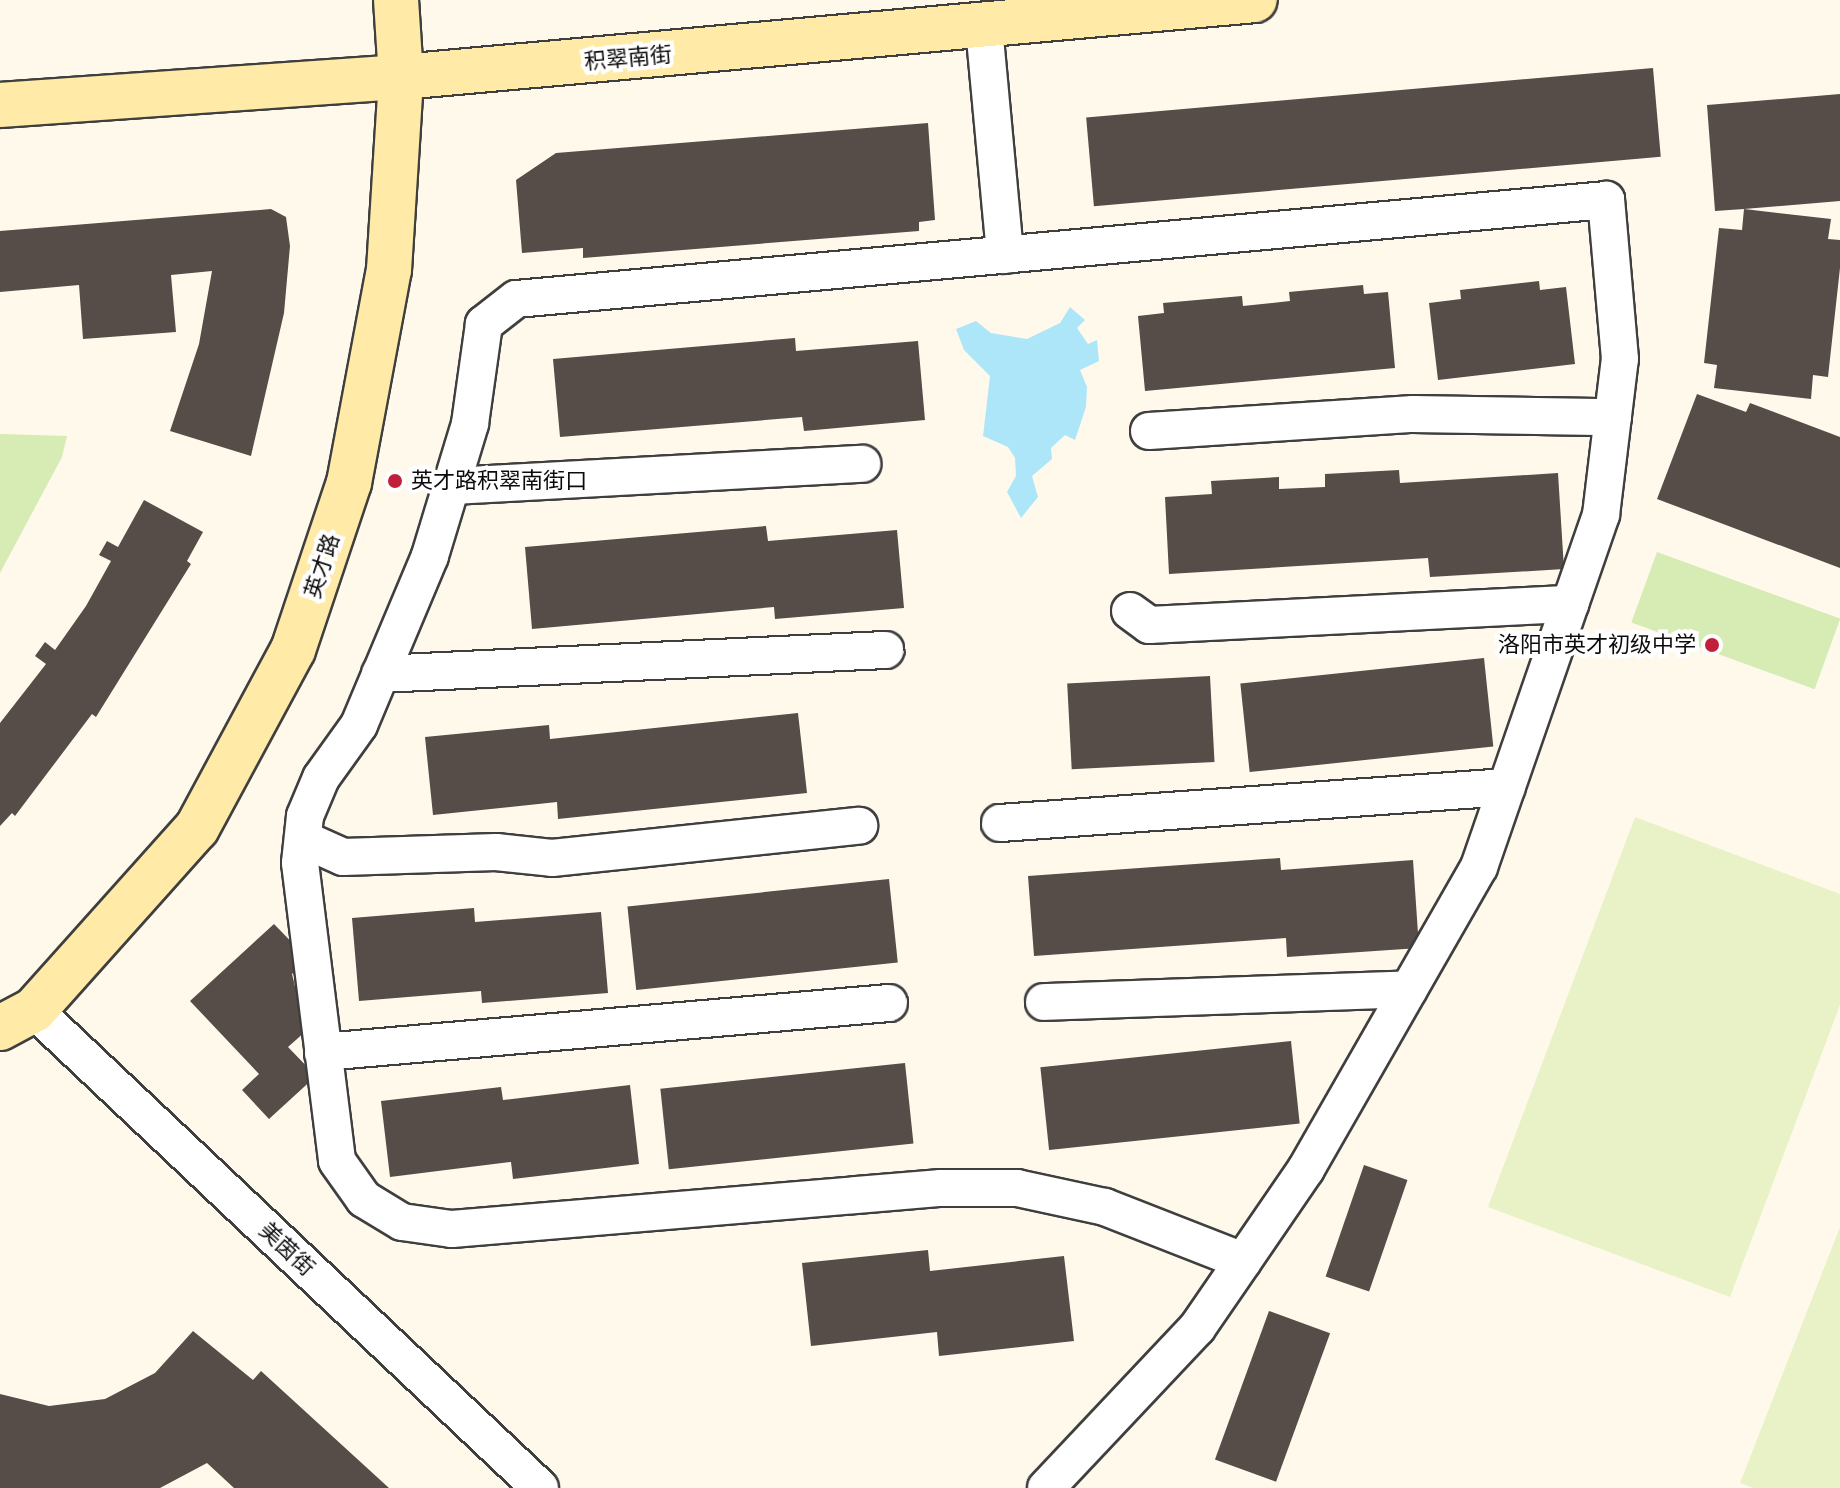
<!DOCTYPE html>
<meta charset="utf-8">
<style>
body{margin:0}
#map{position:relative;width:1840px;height:1488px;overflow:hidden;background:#fff9ec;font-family:Bitter,"Noto Sans SC",serif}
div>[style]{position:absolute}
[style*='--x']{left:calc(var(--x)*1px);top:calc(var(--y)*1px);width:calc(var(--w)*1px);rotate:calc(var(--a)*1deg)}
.green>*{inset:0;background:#d7ebb4;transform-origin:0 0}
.pitch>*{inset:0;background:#e8f2c6}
.water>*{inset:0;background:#aee6f9}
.building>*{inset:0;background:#564c48;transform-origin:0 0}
.roads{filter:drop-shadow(2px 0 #3f3f3f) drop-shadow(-2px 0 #3f3f3f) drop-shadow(0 2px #3f3f3f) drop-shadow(0 -2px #3f3f3f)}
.minor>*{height:36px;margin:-18px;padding:0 18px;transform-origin:18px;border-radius:18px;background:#fff}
.secondary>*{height:44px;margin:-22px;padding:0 22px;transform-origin:22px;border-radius:22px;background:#ffeba7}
.dots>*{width:22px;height:22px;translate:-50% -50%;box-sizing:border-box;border:4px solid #fff;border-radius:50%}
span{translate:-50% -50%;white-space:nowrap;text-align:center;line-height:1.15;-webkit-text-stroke:8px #fff;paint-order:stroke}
.street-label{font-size:22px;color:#0c0c0c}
.poi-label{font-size:22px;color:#0c0c0c}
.left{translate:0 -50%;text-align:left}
.right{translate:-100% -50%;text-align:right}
</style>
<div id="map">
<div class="green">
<div style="clip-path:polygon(0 434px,67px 436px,62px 457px,0 573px)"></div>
<div style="left:1657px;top:552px;width:195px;height:75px;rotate:20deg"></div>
</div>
<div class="pitch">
<div style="clip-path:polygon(1635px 817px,1840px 894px,1840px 1005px,1730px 1297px,1488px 1207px)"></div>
<div style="clip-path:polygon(1840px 1227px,1840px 1488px,1753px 1488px,1740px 1483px)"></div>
</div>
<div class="water">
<div style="clip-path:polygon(1070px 307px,1085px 320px,1077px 328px,1088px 344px,1097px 340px,1099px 361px,1080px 370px,1087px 387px,1086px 407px,1075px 440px,1065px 435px,1051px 448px,1052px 459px,1032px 476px,1038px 497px,1021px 518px,1007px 492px,1016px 476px,1015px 458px,1008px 447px,983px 436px,990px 376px,964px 350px,956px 329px,976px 321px,991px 333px,1027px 339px,1060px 323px)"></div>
</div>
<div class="building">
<div style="left:1653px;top:68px;width:89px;height:569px;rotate:85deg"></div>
<div style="clip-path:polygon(1840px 94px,1840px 201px,1744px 209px,1831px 219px,1828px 239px,1840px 240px,1840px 268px,1828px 377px,1813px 375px,1811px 399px,1714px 388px,1717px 365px,1704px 363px,1719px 228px,1742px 230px,1744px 209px,1715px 211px,1707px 105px)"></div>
<div style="clip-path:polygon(928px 123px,935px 220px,919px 222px,919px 231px,583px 258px,583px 248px,522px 253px,516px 180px,556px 153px)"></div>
<div style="clip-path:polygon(271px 209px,286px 217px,290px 246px,284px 313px,251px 456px,170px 431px,199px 344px,212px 271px,171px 275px,176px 332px,83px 339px,79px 285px,0 292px,0 231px)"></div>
<div style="clip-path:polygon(1539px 281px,1540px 290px,1566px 287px,1575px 364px,1438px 380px,1429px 303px,1461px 299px,1460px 290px)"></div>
<div style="clip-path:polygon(1363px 285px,1364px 294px,1388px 292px,1395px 368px,1145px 391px,1138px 316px,1164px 313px,1163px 303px,1242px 296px,1243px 306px,1290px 301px,1289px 292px)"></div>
<div style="clip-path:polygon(795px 338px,796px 351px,918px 341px,925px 420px,804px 431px,802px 417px,560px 437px,553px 359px)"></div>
<div style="clip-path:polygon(1697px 394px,1746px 412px,1750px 403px,1840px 437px,1840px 568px,1657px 499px)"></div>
<div style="clip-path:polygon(1399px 470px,1400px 483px,1558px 473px,1564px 569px,1430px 577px,1428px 558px,1169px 574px,1165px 497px,1212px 494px,1211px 481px,1279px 477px,1279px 489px,1325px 487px,1325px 474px)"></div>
<div style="clip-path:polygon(144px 500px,203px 532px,187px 561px,191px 564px,96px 717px,92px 714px,15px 816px,12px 813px,0 826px,0 723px,46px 664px,35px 656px,45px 642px,55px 650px,86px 606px,111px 561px,99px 555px,107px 541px,118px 547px)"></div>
<div style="clip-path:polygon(766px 526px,768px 541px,897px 530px,904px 608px,775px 619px,774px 607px,532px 629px,525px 547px)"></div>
<div style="left:1484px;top:658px;width:89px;height:245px;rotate:84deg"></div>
<div style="left:1210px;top:676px;width:86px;height:143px;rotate:87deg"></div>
<div style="clip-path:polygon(798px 713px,807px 793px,558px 819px,557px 802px,433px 815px,425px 737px,549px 725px,550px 739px)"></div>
<div style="clip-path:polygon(1280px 858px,1281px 870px,1413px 860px,1419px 948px,1287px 957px,1286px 938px,1034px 956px,1028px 876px)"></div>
<div style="left:889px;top:879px;width:84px;height:263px;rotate:84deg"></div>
<div style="clip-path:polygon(474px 908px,475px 922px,601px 912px,608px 993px,482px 1003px,481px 991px,359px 1001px,352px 918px)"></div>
<div style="clip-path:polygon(274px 924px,308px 959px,292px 974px,306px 1031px,288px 1047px,316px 1076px,269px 1119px,242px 1090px,259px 1074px,190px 1001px)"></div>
<div style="left:1291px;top:1041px;width:83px;height:252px;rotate:84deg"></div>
<div style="left:905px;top:1063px;width:81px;height:246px;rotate:84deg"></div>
<div style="clip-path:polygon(630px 1085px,639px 1164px,513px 1179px,511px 1162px,390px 1177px,381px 1101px,501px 1087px,503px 1100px)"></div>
<div style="left:1364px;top:1165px;width:46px;height:118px;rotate:19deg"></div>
<div style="clip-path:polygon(928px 1250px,930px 1271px,1064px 1256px,1074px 1341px,939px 1356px,937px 1332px,811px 1346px,802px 1263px)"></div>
<div style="left:1269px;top:1311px;width:65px;height:158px;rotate:20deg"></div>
<div style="clip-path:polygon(193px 1331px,253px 1380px,261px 1371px,389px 1488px,234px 1488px,207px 1463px,160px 1488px,0 1488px,0 1394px,49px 1406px,105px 1399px,155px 1373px)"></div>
</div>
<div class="roads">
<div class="minor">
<div style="--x:984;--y:27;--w:229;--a:84.7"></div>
<div style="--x:1149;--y:431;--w:265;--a:-3.7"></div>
<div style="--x:1413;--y:414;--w:200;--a:0.9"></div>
<div style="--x:452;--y:486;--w:411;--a:-3.1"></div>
<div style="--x:1130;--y:611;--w:24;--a:36"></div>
<div style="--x:1149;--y:625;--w:422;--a:-2.9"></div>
<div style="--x:380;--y:674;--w:506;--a:-2.72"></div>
<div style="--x:1000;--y:823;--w:508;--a:-4.06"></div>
<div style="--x:303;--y:839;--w:44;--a:24.2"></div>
<div style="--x:343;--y:857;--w:153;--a:-1.9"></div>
<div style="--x:496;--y:852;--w:56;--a:6.1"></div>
<div style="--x:552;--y:858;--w:309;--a:-6"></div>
<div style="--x:1044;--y:1002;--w:365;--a:-2"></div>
<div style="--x:34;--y:1010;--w:696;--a:43.37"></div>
<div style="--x:323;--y:1052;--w:568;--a:-4.95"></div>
<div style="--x:1046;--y:1488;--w:220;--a:-46.7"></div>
<div style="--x:1197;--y:1328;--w:81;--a:-55.5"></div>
<div style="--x:1243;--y:1261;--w:112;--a:-55.6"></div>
<div style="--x:1306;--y:1169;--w:348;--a:-60.2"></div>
<div style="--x:1479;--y:867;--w:373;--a:-70.9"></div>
<div style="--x:1601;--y:515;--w:157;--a:-83.1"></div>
<div style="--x:1620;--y:359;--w:160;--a:-95"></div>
<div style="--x:1606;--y:200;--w:1094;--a:174.81"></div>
<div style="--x:516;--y:299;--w:41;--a:142"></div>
<div style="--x:484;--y:324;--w:101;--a:98"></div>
<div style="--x:470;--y:424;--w:138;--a:106.9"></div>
<div style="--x:430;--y:556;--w:183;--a:112.8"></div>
<div style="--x:359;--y:725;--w:65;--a:125.6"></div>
<div style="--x:321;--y:778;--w:41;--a:112.8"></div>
<div style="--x:305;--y:816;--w:47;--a:96.1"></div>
<div style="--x:300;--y:863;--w:300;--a:82.9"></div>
<div style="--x:337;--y:1161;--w:47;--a:54.6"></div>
<div style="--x:364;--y:1199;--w:44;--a:31.2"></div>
<div style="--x:402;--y:1222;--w:50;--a:8"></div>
<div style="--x:452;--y:1229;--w:491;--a:-4.8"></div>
<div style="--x:941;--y:1188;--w:76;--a:0"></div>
<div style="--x:1017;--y:1188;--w:90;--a:12.2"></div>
<div style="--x:1105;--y:1207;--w:148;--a:21.4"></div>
</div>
<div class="secondary">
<div style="--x:0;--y:105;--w:402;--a:-4"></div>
<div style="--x:401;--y:77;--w:857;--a:-5.15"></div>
<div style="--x:0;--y:1028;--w:38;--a:-28"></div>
<div style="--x:34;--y:1010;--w:244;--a:-48.2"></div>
<div style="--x:197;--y:828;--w:202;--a:-61.7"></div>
<div style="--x:293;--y:650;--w:176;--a:-71.5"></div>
<div style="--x:349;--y:483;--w:217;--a:-79.4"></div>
<div style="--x:389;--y:270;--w:193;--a:-86.4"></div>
<div style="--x:401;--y:77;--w:77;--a:-93.7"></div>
</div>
</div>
<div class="dots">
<div style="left:395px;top:481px;background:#c21f3a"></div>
<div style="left:1712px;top:645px;background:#c21f3a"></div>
</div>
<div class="street-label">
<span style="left:628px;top:58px;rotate:-5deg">积翠南街</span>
<span style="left:322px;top:566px;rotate:-72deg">英才路</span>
<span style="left:287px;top:1249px;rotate:43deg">美茵街</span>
</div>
<div class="poi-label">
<span class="left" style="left:411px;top:481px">英才路积翠南街口</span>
<span class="right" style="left:1696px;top:645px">洛阳市英才初级中学</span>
</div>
</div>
